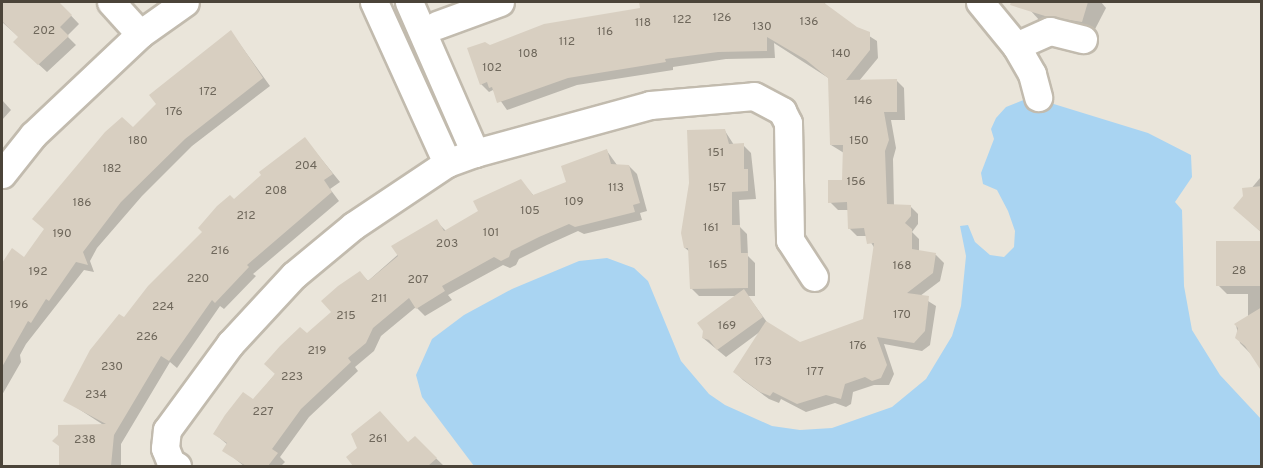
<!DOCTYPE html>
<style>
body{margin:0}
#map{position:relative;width:1263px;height:468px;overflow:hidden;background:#f6f3ec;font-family:Overpass,sans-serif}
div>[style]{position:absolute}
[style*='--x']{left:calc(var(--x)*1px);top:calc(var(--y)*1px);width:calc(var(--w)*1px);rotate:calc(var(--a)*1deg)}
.residential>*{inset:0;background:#eae5da;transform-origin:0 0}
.water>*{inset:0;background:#a9d4f2}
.shadow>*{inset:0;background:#0003}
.building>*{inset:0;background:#d8cfc1;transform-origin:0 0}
.roads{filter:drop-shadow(2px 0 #c2bbae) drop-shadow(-2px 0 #c2bbae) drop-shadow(0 2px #c2bbae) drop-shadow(0 -2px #c2bbae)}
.minor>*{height:27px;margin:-13.5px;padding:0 13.5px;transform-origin:13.5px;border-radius:13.5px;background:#fff}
span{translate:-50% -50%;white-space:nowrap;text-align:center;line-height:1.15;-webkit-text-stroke:4.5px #fff;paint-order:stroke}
.number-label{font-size:12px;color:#6e675b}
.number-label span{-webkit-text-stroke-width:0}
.frame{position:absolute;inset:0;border:3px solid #4b4439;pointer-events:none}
</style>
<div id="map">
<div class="residential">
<div style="left:2px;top:2px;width:1259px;height:464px"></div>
</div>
<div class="water">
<div style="clip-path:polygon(1031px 97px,1148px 133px,1191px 155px,1192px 177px,1175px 202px,1182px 210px,1184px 286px,1192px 330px,1220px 375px,1261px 419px,1261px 466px,474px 466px,422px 397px,416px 375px,432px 339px,464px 315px,512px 289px,579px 261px,607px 258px,634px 268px,648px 281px,681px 361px,709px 394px,725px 405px,772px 426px,800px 430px,832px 428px,892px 407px,926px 379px,952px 336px,961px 306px,966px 256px,960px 226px,968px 225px,975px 242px,990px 255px,1004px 257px,1014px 247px,1015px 231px,1008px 211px,997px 190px,983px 184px,981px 173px,994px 139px,991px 129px,996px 118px,1006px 107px)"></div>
</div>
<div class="shadow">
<div style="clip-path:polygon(2px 2px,58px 2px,79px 24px,67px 36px,76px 45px,47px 72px,23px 50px,20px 38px,2px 22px)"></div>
<div style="clip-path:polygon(674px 2px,824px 2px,830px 11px,877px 41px,878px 58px,859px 81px,896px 80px,904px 88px,905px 120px,891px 120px,896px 148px,893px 159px,894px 206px,910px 206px,918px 214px,918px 224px,912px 232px,919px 239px,919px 252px,936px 255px,944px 263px,940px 281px,920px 296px,936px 306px,930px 345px,922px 351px,884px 344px,894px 374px,889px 385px,874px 385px,853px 392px,851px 404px,846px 407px,835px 403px,806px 412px,781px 399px,779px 403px,769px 399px,743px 380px,735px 372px,761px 331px,726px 357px,703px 338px,736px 296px,699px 296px,691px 288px,690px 252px,685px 248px,725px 131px,734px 145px,743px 145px,751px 153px,756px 199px,739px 200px,740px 227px,747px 234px,748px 256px,755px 263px,755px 296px,748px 296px,769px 325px,800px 344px,865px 320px,875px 249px,867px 236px,857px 236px,849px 228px,849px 210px,838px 210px,830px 202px,844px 181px,844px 153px,831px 145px,830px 79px,774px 43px,775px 58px,726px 59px,673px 67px,673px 70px,577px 85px,507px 110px,493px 90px,489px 92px,481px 84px,490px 46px,662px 16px)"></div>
<div style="clip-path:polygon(1033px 2px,1101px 2px,1106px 8px,1093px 33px,1041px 22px,1030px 10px)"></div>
<div style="clip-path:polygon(231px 32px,270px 86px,192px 146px,142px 196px,97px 248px,90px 261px,94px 272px,84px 270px,26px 344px,20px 355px,21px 362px,2px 395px,2px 265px,12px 250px,25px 259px,133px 129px)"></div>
<div style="clip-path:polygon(2px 100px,11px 110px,2px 120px)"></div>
<div style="clip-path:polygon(305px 139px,340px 182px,330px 189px,339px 201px,253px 274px,256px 276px,224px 309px,220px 306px,177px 368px,170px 362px,121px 444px,121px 465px,61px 466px,60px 447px,105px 426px,65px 400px,124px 319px,234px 201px)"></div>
<div style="clip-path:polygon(607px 151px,617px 165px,629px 166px,637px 174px,647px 211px,640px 213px,642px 220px,584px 234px,578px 231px,547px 245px,519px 259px,516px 265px,510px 268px,503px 265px,448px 295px,452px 300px,425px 316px,416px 307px,381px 336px,374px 351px,355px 367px,358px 371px,309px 417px,280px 457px,285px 462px,281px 466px,244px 466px,224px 450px,228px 445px,215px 434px,253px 401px,307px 335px,333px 312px,360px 273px,368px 281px,436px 221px,446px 231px,480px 212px,521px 181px,534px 196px,567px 183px)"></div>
<div style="clip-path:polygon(1260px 178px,1262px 179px,1262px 233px,1235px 208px)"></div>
<div style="clip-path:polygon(1262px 243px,1262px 365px,1240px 343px,1236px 325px,1248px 317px,1248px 294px,1227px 294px,1219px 286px)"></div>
<div style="clip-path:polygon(415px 438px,444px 466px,355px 466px,348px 457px,409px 444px)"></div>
</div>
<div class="building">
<div style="clip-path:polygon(2px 2px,59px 2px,72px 15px,60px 27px,69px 36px,38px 65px,13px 42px,18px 37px,2px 21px)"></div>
<div style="clip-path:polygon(639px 2px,823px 2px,857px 27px,870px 32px,870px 50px,846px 80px,897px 79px,897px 112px,884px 112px,889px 140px,885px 151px,887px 204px,911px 205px,911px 216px,905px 223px,912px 229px,912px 249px,936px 253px,933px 273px,907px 293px,929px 296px,925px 331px,914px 343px,877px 337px,887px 365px,881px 378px,872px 381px,865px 377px,845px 384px,841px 399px,826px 395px,797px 404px,773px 392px,770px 396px,760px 392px,733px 372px,766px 321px,800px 342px,863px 319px,874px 243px,867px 244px,864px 228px,848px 229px,847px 202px,828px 203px,828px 180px,842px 180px,843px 145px,830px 145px,828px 78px,806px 60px,767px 37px,767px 51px,718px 52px,665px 59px,666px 62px,568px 78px,497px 103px,492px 87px,489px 88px,487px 82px,480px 85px,467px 48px,485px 42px,490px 45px,544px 24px,640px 8px)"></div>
<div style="clip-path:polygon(1011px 2px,1088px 2px,1082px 22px,1045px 16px,1010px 5px)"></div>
<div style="clip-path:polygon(231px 30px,263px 78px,185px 139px,121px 202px,83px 252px,88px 265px,76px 262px,49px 301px,46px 299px,31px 323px,28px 321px,2px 367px,2px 263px,12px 248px,24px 257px,44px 229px,32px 219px,105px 132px,122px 117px,133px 127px,156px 104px,149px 95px)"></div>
<div style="clip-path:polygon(725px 129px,729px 144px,744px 143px,744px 169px,748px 169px,748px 191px,732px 192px,732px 225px,740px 225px,741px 253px,748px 253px,748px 288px,690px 289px,688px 248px,684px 248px,681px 233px,689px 183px,687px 130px)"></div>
<div style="clip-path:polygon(305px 137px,333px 174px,324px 180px,332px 192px,247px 265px,249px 267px,215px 303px,212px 300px,169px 361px,161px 356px,114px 435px,111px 466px,59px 466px,59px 446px,52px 441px,58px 435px,58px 425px,106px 424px,63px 401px,90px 350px,119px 314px,124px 317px,148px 286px,202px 232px,198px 228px,217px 206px,230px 195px,234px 199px,261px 175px,259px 172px)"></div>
<div style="clip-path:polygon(607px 149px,611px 164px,629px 165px,640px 203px,633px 205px,635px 212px,575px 227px,569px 224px,539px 237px,511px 251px,509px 257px,501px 261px,494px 257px,442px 286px,445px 291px,416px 309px,409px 298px,373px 328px,366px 343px,348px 358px,351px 362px,301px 409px,272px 449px,278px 453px,268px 466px,246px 466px,222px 451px,227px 443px,213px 434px,225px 415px,243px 392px,253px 399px,275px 374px,264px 364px,280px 346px,300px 327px,307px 333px,331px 312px,321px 301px,338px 286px,360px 271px,368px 281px,398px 256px,391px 246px,437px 219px,444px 231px,478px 211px,473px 201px,521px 179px,533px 195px,566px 182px,561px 166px)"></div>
<div style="clip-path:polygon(1262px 186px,1262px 233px,1233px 208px,1243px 196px,1242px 188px)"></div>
<div style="left:1262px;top:241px;width:45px;height:46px;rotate:90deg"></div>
<div style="clip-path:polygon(744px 289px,763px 317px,717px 350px,709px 340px,702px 338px,703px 331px,697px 323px)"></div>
<div style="clip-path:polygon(1262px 307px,1262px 372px,1245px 346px,1235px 338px,1238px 328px,1234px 324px)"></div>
<div style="clip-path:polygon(380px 411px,408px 442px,415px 436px,437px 458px,428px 466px,353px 466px,346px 457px,357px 448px,351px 434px)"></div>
</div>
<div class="roads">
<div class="minor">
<div style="--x:111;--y:2;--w:43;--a:47.8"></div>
<div style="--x:374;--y:2;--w:177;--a:65.6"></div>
<div style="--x:409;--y:2;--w:165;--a:66.4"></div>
<div style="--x:980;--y:2;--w:57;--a:50.7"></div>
<div style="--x:1016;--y:46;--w:32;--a:60"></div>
<div style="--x:1032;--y:74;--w:24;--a:75"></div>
<div style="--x:437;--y:25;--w:67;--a:-20.1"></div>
<div style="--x:1016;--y:46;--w:37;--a:-24"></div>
<div style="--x:1050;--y:31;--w:34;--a:14"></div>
<div style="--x:2;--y:174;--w:50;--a:-51.5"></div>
<div style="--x:33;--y:135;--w:147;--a:-43.3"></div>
<div style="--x:140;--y:34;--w:55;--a:-35.4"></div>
<div style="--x:177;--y:466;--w:7;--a:-153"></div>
<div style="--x:171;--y:463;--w:16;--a:-112"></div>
<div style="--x:165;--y:448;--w:18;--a:-84"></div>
<div style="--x:167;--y:430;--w:107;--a:-53.8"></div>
<div style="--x:230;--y:344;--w:94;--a:-47.2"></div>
<div style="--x:294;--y:275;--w:77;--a:-39.7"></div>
<div style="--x:353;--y:226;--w:113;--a:-33.8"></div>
<div style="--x:447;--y:163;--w:30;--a:-20"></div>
<div style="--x:475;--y:153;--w:181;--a:-15.3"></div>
<div style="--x:650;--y:105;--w:104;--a:-4.9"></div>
<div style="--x:754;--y:96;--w:32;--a:28"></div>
<div style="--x:782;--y:111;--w:13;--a:63"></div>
<div style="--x:788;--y:123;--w:117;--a:89"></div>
<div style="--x:790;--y:240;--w:44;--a:57"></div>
</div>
</div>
<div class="number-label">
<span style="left:722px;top:19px">126</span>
<span style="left:682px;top:21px">122</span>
<span style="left:809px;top:23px">136</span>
<span style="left:643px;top:24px">118</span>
<span style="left:762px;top:28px">130</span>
<span style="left:44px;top:32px">202</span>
<span style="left:605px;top:33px">116</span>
<span style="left:567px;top:43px">112</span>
<span style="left:528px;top:55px">108</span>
<span style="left:841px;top:55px">140</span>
<span style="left:492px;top:69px">102</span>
<span style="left:208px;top:93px">172</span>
<span style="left:863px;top:102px">146</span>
<span style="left:174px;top:113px">176</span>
<span style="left:138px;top:142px">180</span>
<span style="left:859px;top:142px">150</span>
<span style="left:716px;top:154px">151</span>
<span style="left:306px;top:167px">204</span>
<span style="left:112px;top:170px">182</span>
<span style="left:856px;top:183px">156</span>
<span style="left:616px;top:189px">113</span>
<span style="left:717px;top:189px">157</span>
<span style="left:276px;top:192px">208</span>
<span style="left:574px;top:203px">109</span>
<span style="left:82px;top:204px">186</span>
<span style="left:530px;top:212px">105</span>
<span style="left:246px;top:217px">212</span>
<span style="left:711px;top:229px">161</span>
<span style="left:491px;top:234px">101</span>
<span style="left:62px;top:235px">190</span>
<span style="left:447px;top:245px">203</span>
<span style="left:220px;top:252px">216</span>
<span style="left:718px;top:266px">165</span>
<span style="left:902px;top:267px">168</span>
<span style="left:1239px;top:272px">28</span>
<span style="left:38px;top:273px">192</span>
<span style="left:198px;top:280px">220</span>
<span style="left:418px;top:281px">207</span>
<span style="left:379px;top:300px">211</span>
<span style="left:19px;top:306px">196</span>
<span style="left:163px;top:308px">224</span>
<span style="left:902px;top:316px">170</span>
<span style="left:346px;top:317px">215</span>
<span style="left:727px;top:327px">169</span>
<span style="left:147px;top:338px">226</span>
<span style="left:858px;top:347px">176</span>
<span style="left:317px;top:352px">219</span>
<span style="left:763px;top:363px">173</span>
<span style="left:112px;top:368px">230</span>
<span style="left:815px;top:373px">177</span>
<span style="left:292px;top:378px">223</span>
<span style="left:96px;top:396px">234</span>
<span style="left:263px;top:413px">227</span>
<span style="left:378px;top:440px">261</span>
<span style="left:85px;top:441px">238</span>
</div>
<div class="frame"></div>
</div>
